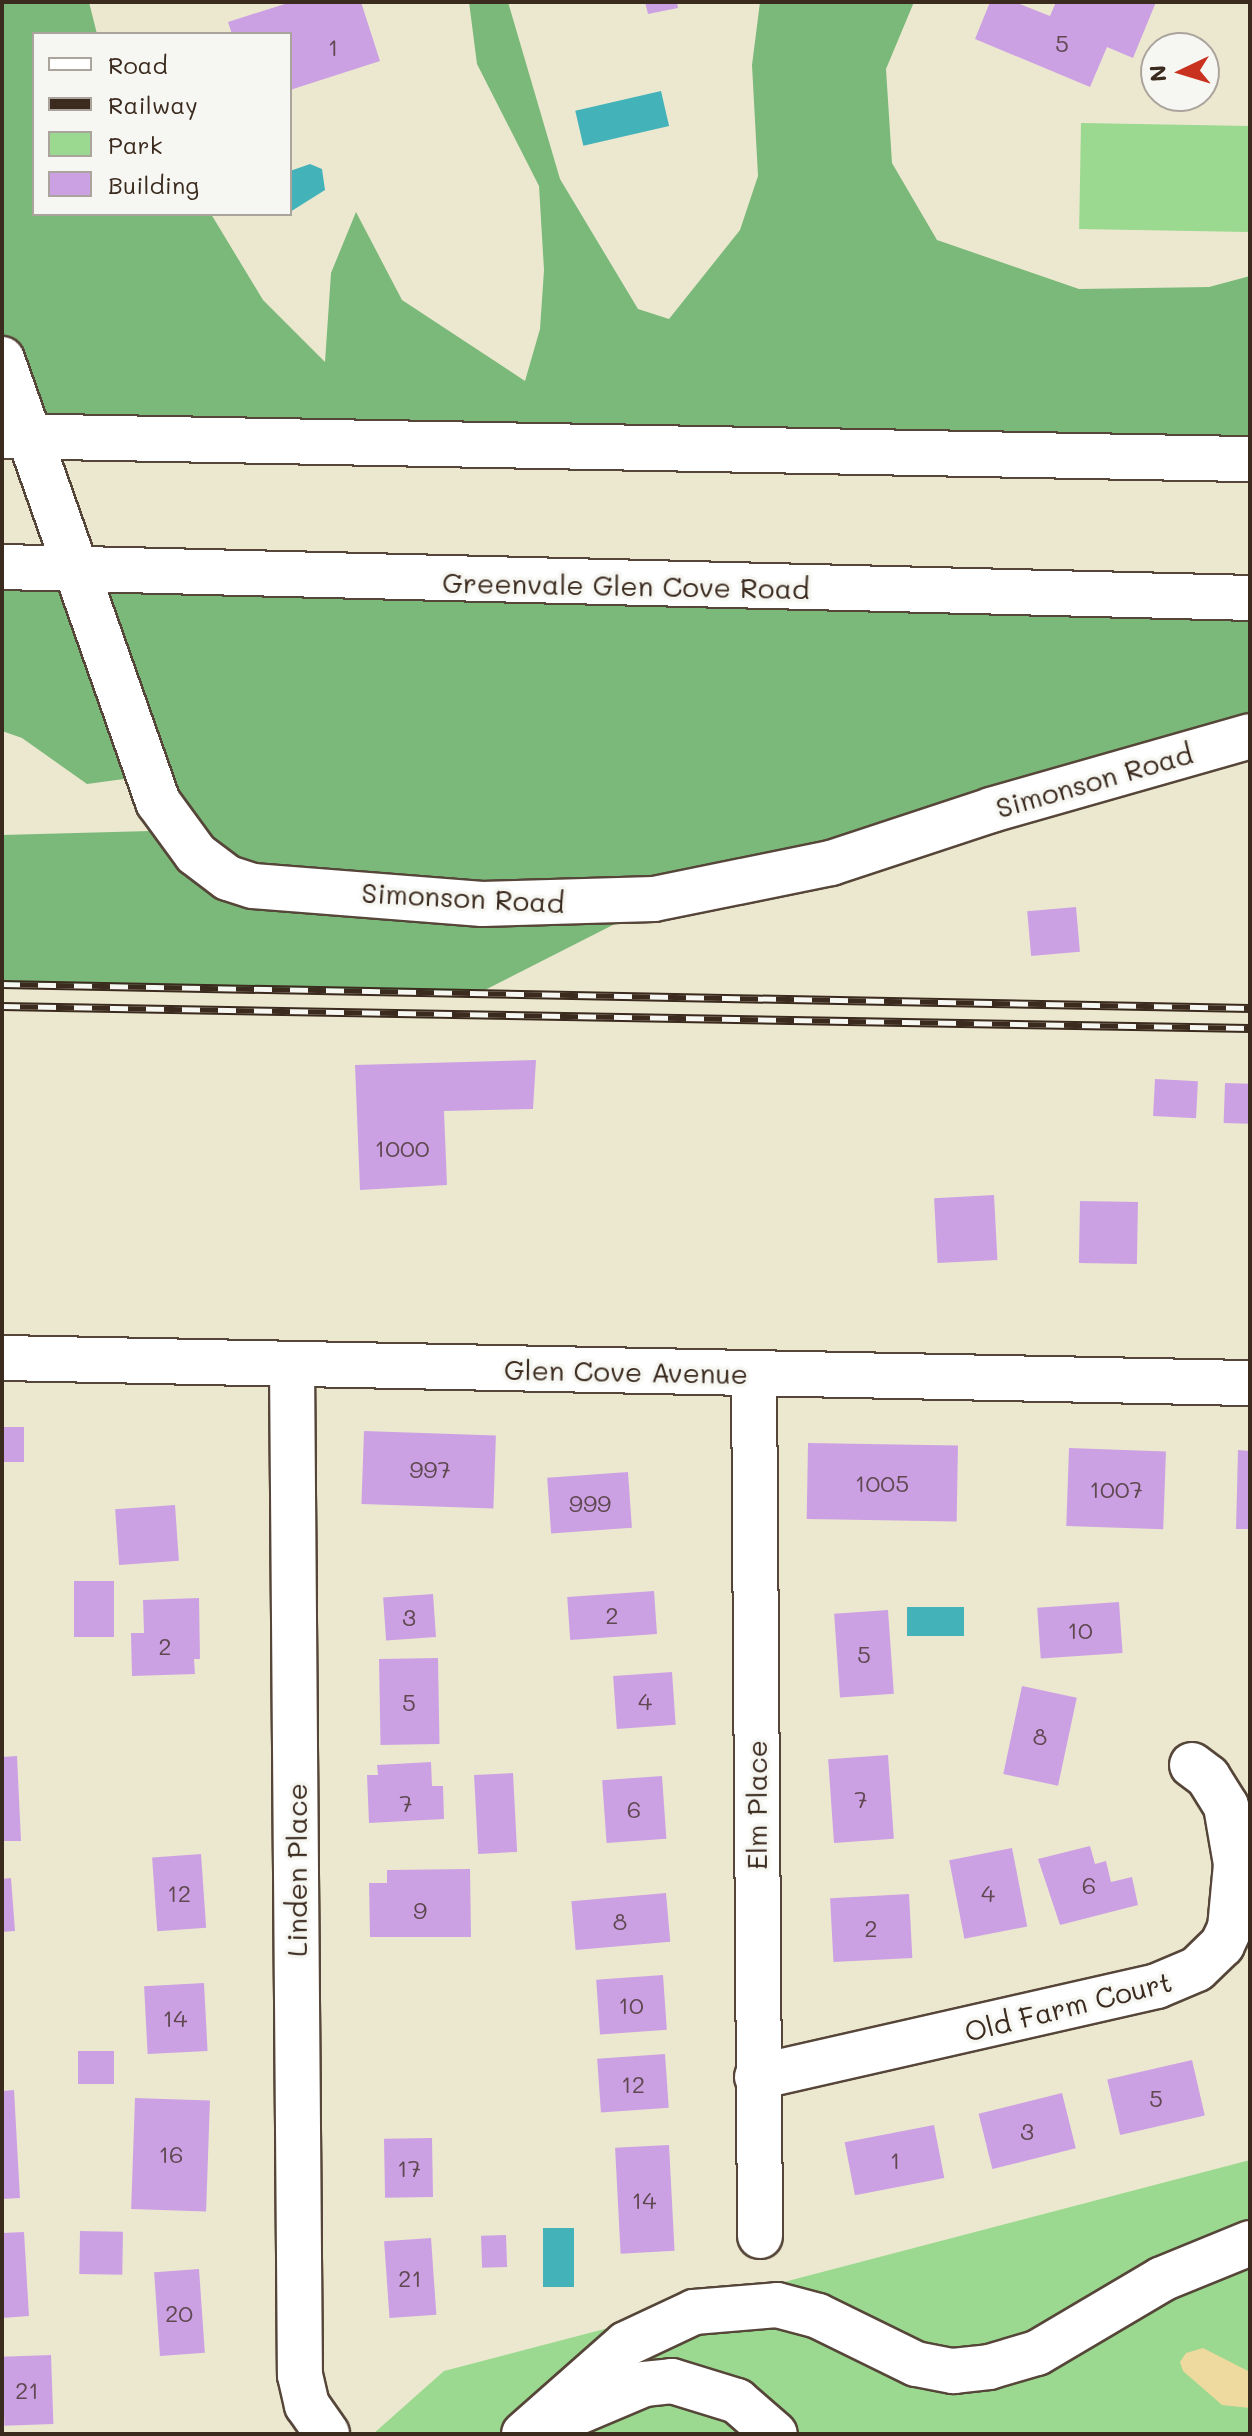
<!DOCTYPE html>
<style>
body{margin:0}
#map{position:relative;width:1252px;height:2436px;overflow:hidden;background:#ece8d0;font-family:Mali,sans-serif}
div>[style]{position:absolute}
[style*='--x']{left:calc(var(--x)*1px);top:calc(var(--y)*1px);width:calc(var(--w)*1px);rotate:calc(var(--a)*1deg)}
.green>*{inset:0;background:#9ad98f;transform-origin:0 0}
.forest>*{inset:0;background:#7bb97a}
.sand>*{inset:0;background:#eeda9e}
.water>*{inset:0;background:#43b3b9;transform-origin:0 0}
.building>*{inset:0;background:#cca1e4;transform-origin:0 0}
.roads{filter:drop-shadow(2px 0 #564639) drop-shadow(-2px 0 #564639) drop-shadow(0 2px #564639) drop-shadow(0 -2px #564639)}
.minor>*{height:44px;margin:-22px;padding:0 22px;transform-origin:22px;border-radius:22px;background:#fff}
.major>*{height:44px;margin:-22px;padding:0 22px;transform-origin:22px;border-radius:22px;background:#fff}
.rail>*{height:9px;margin-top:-4.5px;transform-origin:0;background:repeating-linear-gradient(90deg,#f6f6f2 0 18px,#3b2a1e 0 36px);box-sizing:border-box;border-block:2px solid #3b2a1e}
span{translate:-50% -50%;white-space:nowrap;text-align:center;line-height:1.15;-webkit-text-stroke:7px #f6f6f2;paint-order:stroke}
.number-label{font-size:24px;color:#5f4850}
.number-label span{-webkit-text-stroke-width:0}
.street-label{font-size:28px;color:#3b2a1e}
.frame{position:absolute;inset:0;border:4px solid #3b2a1e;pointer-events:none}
.legend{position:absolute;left:32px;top:32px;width:260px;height:184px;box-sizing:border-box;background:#f6f6f2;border:2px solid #aba49d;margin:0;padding:10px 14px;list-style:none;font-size:24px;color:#3b2a1e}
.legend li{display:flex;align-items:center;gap:16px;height:40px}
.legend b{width:40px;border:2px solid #aba49d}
.north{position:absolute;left:1140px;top:32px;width:80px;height:80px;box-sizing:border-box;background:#f6f6f2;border:2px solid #aba49d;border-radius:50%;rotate:266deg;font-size:22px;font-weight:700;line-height:32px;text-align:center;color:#3b2a1e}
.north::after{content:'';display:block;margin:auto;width:28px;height:36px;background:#c8321e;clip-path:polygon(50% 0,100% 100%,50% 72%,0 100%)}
</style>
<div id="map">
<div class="green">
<div style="left:1081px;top:123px;width:169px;height:106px;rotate:1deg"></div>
<div style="clip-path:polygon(1250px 2160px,1250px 2434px,373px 2434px,444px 2371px)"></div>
</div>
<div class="forest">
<div style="clip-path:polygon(2px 2px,89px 2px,97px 34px,34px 34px,34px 214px,211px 214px,263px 300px,325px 362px,331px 273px,356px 212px,402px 300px,525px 381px,540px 329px,544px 270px,539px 186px,477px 64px,469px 2px,508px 2px,560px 179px,638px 309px,669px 319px,740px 230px,758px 176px,752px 65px,760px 2px,914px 2px,886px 69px,892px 163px,937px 240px,1079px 289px,1209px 287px,1250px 276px,1250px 459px,2px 436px)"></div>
<div style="clip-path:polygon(2px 571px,1250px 598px,1250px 736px,666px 898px,481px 992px,2px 984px,2px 835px,187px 830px,161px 774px,87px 784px,22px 738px,2px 731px)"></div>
</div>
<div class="sand">
<div style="clip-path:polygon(1203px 2348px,1250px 2372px,1250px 2408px,1222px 2405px,1183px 2371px,1180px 2362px,1186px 2353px)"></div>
</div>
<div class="water">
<div style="left:661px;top:91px;width:36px;height:88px;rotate:77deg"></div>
<div style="clip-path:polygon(310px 164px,322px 169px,325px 190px,290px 212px,290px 171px)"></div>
<div style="left:907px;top:1607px;width:57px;height:29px"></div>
<div style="left:543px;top:2228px;width:31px;height:59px"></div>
</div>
<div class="building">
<div style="clip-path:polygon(291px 2px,361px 2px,380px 61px,290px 90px,290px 34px,232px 34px,228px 22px)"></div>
<div style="clip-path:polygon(645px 2px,677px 2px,678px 8px,648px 14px)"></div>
<div style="clip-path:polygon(990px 2px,1015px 2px,1050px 16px,1056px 2px,1156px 2px,1133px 58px,1107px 47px,1090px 87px,975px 39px)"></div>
<div style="left:1076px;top:907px;width:45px;height:49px;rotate:85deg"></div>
<div style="clip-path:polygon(536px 1060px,533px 1109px,444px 1111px,447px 1185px,360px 1190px,355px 1065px)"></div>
<div style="left:1155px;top:1079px;width:43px;height:37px;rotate:3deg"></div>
<div style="left:1225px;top:1083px;width:25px;height:40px;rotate:2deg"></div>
<div style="left:994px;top:1195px;width:65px;height:60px;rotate:87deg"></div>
<div style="left:1080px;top:1201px;width:58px;height:62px;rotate:1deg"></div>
<div style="left:2px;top:1427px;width:22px;height:35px"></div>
<div style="left:364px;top:1431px;width:132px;height:73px;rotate:2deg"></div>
<div style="left:808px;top:1443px;width:150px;height:76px;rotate:1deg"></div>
<div style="left:1069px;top:1448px;width:97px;height:78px;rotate:2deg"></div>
<div style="clip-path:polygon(1238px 1450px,1250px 1451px,1250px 1529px,1236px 1529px)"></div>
<div style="left:628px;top:1472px;width:56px;height:81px;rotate:86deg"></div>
<div style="left:175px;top:1505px;width:56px;height:60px;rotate:86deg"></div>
<div style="left:74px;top:1581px;width:40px;height:56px"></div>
<div style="left:654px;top:1591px;width:43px;height:87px;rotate:86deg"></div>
<div style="left:433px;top:1594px;width:43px;height:50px;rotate:86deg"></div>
<div style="clip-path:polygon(199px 1598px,200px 1659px,194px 1659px,195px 1674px,132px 1676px,131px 1633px,144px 1633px,143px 1600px)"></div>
<div style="left:1119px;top:1602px;width:51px;height:82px;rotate:86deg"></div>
<div style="left:888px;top:1610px;width:84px;height:54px;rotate:86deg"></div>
<div style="left:438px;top:1658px;width:86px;height:59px;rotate:89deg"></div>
<div style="left:672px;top:1672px;width:53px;height:59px;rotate:86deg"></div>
<div style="left:1022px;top:1686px;width:56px;height:90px;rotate:12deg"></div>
<div style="left:888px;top:1755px;width:84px;height:60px;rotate:86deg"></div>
<div style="clip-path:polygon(17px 1756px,21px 1841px,2px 1841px,2px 1757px)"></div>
<div style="clip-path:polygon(431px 1762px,432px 1786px,443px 1786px,444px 1819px,369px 1823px,367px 1775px,378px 1775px,377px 1765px)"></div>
<div style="left:513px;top:1773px;width:79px;height:39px;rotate:87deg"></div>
<div style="left:662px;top:1776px;width:63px;height:60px;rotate:86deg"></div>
<div style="clip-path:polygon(1090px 1846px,1095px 1864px,1106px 1861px,1111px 1882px,1132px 1877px,1138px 1905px,1060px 1925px,1038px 1859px)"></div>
<div style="left:1012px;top:1848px;width:80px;height:64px;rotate:79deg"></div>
<div style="left:201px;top:1854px;width:74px;height:49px;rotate:86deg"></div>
<div style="clip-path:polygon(470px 1869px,471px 1937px,370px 1937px,369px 1883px,387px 1883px,387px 1870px)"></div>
<div style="clip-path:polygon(11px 1878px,15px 1931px,2px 1932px,2px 1879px)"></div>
<div style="left:666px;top:1893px;width:49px;height:95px;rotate:85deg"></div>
<div style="left:909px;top:1894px;width:64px;height:79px;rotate:87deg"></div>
<div style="left:663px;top:1975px;width:55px;height:67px;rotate:86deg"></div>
<div style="left:204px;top:1983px;width:68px;height:60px;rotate:87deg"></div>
<div style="left:78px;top:2051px;width:36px;height:33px"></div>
<div style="left:665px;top:2054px;width:54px;height:68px;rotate:86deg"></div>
<div style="left:1192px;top:2060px;width:57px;height:87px;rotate:77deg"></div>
<div style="clip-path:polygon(14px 2090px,20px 2198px,2px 2199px,2px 2091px)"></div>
<div style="left:1062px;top:2093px;width:57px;height:86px;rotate:76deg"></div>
<div style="left:135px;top:2098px;width:75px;height:111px;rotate:2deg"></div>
<div style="left:934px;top:2125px;width:54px;height:91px;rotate:79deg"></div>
<div style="left:432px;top:2138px;width:59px;height:48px;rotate:89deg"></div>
<div style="left:669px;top:2145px;width:106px;height:54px;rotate:87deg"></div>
<div style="left:80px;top:2231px;width:43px;height:43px;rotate:1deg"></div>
<div style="clip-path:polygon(24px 2232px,29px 2316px,2px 2318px,2px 2233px)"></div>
<div style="left:506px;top:2235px;width:32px;height:25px;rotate:88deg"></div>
<div style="left:431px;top:2238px;width:77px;height:47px;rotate:86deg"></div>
<div style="left:199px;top:2269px;width:84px;height:45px;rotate:86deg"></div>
<div style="left:51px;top:2355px;width:69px;height:49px;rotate:88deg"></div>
</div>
<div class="roads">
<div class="minor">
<div style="--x:2;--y:359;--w:470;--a:70.6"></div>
<div style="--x:158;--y:802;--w:64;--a:53.8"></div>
<div style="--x:196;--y:854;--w:40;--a:37"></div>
<div style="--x:228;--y:878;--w:26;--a:18"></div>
<div style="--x:253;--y:886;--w:230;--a:4.5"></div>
<div style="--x:482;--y:904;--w:172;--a:-1.7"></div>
<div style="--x:654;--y:899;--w:181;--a:-11.5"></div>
<div style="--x:831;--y:863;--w:169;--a:-18.3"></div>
<div style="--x:991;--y:810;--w:269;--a:-15.9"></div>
<div style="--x:292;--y:1364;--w:1011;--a:89.55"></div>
<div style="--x:300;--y:2375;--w:31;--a:77"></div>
<div style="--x:307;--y:2405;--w:35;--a:55"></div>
<div style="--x:754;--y:1374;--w:862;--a:89.6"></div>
<div style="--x:757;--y:2077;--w:410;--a:-12.8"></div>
<div style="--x:1157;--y:1986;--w:43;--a:-23"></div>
<div style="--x:1197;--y:1969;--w:35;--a:-44"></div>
<div style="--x:1222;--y:1945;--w:19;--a:-65"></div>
<div style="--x:1230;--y:1928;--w:64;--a:-84.6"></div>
<div style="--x:1236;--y:1864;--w:59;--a:-99.8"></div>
<div style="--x:1226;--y:1806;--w:34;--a:-122"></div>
<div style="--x:1208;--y:1777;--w:20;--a:-143"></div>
<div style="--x:557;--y:2421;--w:95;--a:-23"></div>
<div style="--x:644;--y:2384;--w:28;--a:-6"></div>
<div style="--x:672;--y:2381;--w:68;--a:17.1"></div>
<div style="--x:737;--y:2401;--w:50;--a:41"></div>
<div style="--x:524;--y:2434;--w:136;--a:-41.4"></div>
<div style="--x:626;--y:2344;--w:75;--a:-25.2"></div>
<div style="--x:694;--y:2312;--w:83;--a:-4.8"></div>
<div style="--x:777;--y:2305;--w:42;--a:15"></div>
<div style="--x:818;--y:2316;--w:109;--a:26.1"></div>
<div style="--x:916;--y:2364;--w:38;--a:11"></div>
<div style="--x:953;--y:2371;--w:36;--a:-6"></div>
<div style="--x:989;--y:2367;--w:50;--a:-16.3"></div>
<div style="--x:1037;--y:2353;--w:145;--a:-30.6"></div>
<div style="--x:1162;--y:2279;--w:95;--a:-22.2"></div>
</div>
<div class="major">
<div style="--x:2;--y:436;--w:1248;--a:1.06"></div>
<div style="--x:2;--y:567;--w:1248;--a:1.42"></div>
<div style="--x:2;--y:1358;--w:1248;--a:1.15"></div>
</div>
</div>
<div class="rail">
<div style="--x:2;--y:984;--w:1248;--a:1.1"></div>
<div style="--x:2;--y:1006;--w:1248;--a:1.01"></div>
</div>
<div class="number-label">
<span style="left:1062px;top:43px">5</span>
<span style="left:333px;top:47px">1</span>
<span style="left:402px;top:1148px">1000</span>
<span style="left:430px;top:1469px">997</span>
<span style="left:882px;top:1483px">1005</span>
<span style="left:1116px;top:1489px">1007</span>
<span style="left:590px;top:1503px">999</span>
<span style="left:612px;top:1615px">2</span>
<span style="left:409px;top:1617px">3</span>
<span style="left:1080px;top:1630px">10</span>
<span style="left:165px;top:1646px">2</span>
<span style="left:864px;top:1654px">5</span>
<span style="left:645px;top:1701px">4</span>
<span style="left:409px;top:1702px">5</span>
<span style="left:1040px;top:1736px">8</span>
<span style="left:861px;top:1799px">7</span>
<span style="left:406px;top:1803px">7</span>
<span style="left:634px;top:1809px">6</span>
<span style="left:1089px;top:1885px">6</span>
<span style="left:179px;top:1893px">12</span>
<span style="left:988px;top:1893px">4</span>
<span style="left:420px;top:1910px">9</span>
<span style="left:620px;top:1921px">8</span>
<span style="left:871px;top:1928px">2</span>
<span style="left:631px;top:2005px">10</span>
<span style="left:175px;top:2018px">14</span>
<span style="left:633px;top:2084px">12</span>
<span style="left:1156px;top:2098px">5</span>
<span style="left:1027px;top:2131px">3</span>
<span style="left:171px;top:2154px">16</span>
<span style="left:895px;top:2160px">1</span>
<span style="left:409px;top:2168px">17</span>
<span style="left:644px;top:2200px">14</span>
<span style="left:410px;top:2278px">21</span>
<span style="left:179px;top:2313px">20</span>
<span style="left:27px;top:2390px">21</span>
</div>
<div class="street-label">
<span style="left:626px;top:585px;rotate:1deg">Greenvale Glen Cove Road</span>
<span style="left:1094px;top:780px;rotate:-16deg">Simonson Road</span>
<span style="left:463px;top:897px;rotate:3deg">Simonson Road</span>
<span style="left:626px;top:1371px;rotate:1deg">Glen Cove Avenue</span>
<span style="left:756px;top:1805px;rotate:-90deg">Elm Place</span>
<span style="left:296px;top:1870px;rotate:-90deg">Linden Place</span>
<span style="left:1068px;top:2006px;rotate:-14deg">Old Farm Court</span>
</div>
<div class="frame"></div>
<ul class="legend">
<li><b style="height:10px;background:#fff"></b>Road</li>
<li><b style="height:10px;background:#3b2a1e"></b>Railway</li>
<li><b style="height:22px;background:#9ad98f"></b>Park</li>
<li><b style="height:22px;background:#cca1e4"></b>Building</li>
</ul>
<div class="north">N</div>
</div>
